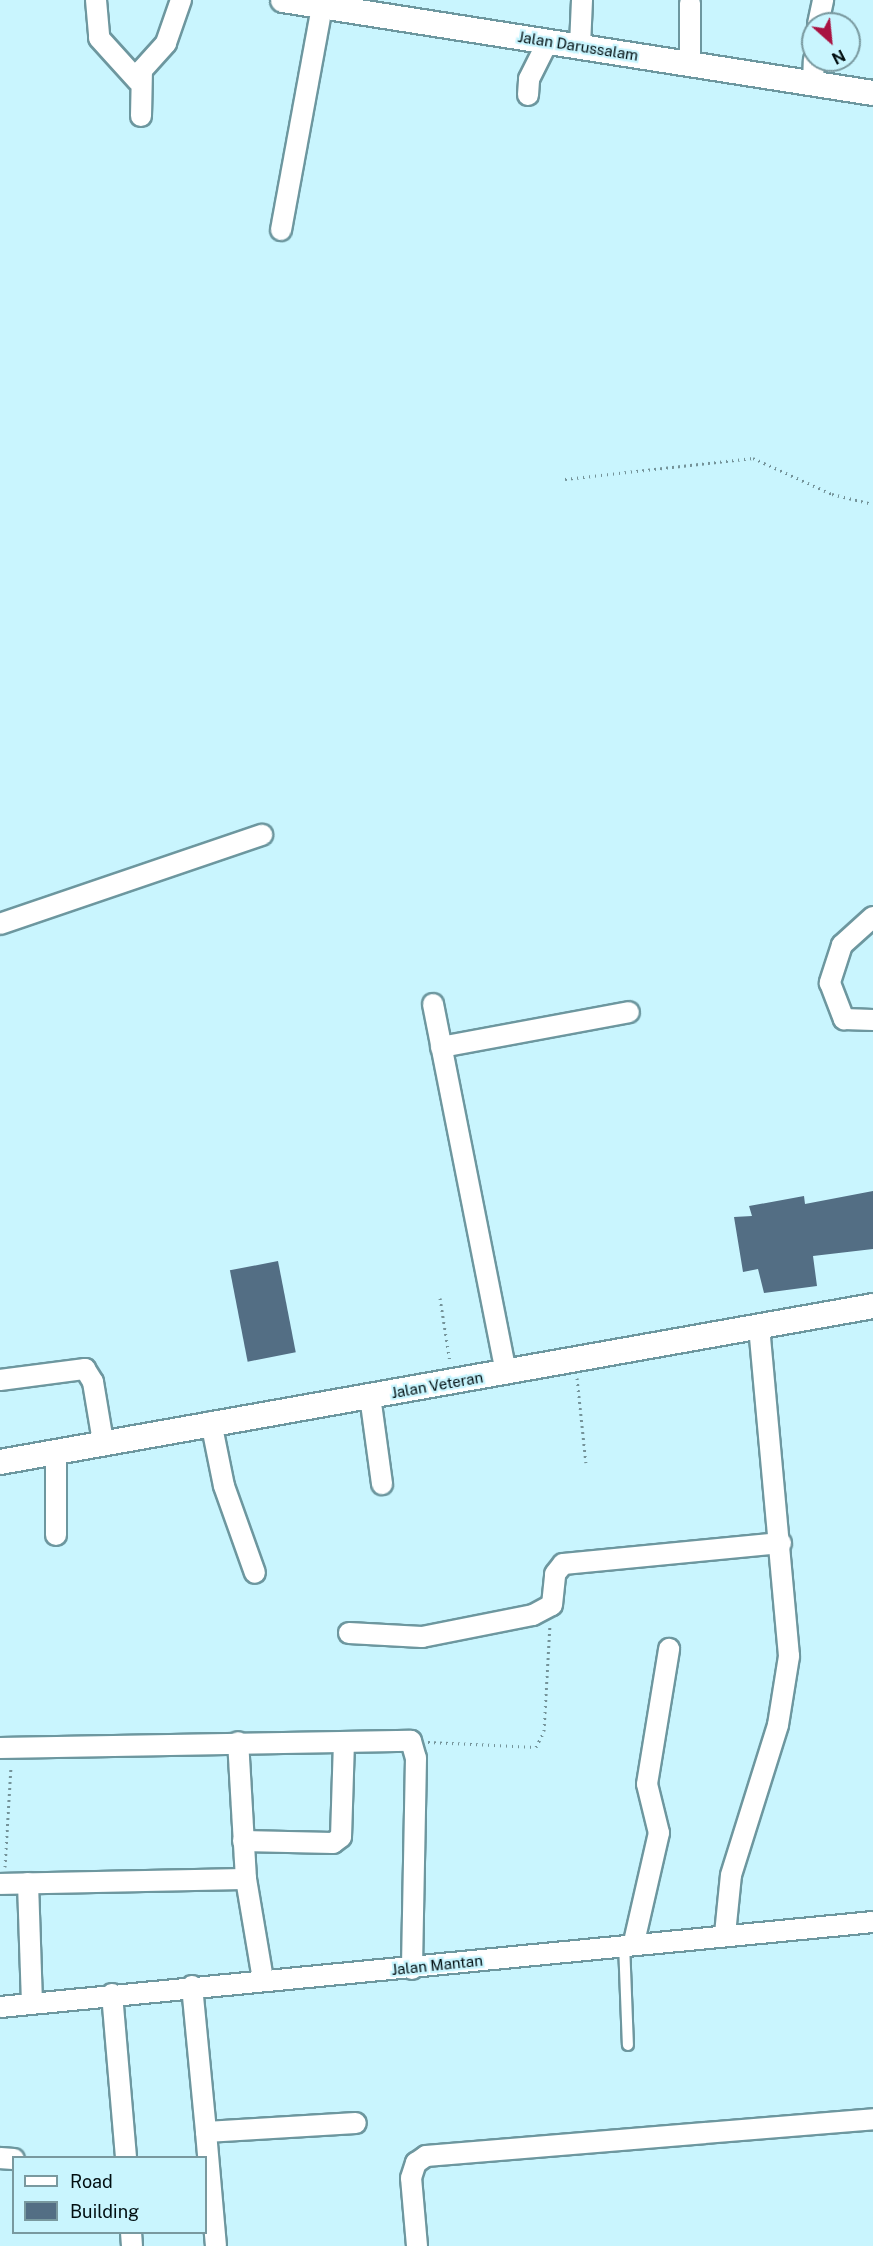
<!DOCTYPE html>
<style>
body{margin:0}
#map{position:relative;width:873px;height:2246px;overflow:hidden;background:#c9f5fe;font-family:"Public Sans",sans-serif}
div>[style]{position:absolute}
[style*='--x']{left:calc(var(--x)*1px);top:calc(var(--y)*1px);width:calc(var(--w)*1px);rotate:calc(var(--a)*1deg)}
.building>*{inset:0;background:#536e84;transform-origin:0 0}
.path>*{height:3px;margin-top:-1.5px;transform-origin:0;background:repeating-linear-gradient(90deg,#749399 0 1.5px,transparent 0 6px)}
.roads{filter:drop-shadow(2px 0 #6d979f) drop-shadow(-2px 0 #6d979f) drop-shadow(0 2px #6d979f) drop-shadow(0 -2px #6d979f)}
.service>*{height:10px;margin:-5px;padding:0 5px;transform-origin:5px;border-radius:5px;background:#fff}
.minor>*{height:20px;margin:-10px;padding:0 10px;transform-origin:10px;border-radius:10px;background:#fff}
.tertiary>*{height:24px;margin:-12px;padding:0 12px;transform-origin:12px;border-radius:12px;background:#fff}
span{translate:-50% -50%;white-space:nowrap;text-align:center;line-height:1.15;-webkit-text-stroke:4.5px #c9f5fe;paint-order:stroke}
.street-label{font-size:15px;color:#010e11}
.legend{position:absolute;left:12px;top:2156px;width:195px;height:78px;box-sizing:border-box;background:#c9f5fe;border:2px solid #79999f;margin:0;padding:8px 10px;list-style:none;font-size:18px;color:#010e11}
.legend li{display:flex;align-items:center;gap:12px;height:30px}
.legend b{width:30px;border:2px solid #79999f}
.north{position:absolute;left:801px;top:12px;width:60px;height:60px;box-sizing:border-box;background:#c9f5fe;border:2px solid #79999f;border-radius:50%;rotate:153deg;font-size:16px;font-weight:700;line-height:24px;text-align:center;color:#010e11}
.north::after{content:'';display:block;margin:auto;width:21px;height:27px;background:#a91241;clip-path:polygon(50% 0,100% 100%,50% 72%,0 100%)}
</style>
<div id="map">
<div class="building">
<div style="clip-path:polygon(873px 1191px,873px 1249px,813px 1256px,817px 1286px,764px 1293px,758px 1269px,743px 1272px,734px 1217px,752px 1216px,749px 1206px,804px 1196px,805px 1204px)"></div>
<div style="left:278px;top:1261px;width:93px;height:49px;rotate:79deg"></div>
</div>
<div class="path">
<div style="--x:565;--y:479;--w:189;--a:-6.4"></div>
<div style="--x:753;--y:458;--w:87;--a:24.5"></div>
<div style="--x:832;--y:494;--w:42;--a:13.7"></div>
<div style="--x:440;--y:1298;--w:65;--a:81.1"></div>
<div style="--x:577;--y:1378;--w:85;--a:84"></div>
<div style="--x:428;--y:1742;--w:108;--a:2.7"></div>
<div style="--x:536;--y:1747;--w:18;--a:-63"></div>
<div style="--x:544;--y:1731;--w:107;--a:-86.8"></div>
<div style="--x:5;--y:1867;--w:101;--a:-86.6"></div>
</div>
<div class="roads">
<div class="service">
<div style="--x:624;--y:1943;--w:102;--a:87.8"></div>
</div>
<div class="minor">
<div style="--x:96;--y:0;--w:38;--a:85"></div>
<div style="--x:99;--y:38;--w:58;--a:47.8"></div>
<div style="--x:818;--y:24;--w:25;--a:-78"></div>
<div style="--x:580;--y:46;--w:46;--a:-87.5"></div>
<div style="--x:690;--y:64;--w:61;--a:-90"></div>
<div style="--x:813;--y:84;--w:24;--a:-88"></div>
<div style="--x:528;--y:95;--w:16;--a:-86"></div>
<div style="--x:529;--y:79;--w:42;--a:-63.4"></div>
<div style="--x:141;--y:116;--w:46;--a:-88.8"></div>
<div style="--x:142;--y:70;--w:36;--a:-48"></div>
<div style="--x:166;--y:43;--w:46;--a:-70.8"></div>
<div style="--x:281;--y:230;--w:228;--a:-79.6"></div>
<div style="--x:873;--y:917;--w:42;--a:137.9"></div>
<div style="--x:842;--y:945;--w:40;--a:108"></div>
<div style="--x:830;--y:983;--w:39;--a:69"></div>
<div style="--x:844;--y:1019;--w:29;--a:2"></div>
<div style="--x:0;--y:924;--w:277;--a:-18.8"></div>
<div style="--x:433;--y:1004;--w:376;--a:78.8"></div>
<div style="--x:441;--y:1047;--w:191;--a:-10.5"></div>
<div style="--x:0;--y:1380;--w:86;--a:-7.4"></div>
<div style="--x:85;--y:1369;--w:15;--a:58"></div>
<div style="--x:93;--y:1382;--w:61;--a:80.5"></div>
<div style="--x:370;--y:1396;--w:89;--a:82.2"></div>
<div style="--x:211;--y:1422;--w:65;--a:78.5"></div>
<div style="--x:224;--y:1486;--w:92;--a:70.4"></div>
<div style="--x:56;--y:1451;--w:84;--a:90"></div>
<div style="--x:349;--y:1633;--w:73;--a:3.1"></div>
<div style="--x:422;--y:1637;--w:113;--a:-11.2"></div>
<div style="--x:533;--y:1615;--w:21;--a:-28"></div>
<div style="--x:552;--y:1605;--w:31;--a:-84"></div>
<div style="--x:555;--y:1574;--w:13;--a:-51"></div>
<div style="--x:563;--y:1564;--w:219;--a:-5.5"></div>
<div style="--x:0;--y:1748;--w:411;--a:-1"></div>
<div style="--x:411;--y:1741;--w:18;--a:74"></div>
<div style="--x:416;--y:1758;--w:211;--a:91.1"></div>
<div style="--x:243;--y:1841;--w:90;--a:1.3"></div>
<div style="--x:333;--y:1843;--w:10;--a:-37"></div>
<div style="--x:341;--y:1837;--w:95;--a:-88.2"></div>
<div style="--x:246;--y:1879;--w:101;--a:80.4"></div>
<div style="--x:28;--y:1883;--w:121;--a:88.1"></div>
<div style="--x:0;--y:1884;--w:246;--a:-1.2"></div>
<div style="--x:246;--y:1879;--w:137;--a:-93.3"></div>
<div style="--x:725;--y:1934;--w:59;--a:-84.2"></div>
<div style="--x:731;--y:1875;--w:157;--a:-72.6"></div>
<div style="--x:778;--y:1725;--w:70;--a:-80.9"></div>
<div style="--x:789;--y:1656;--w:330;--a:-95.2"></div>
<div style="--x:634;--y:1942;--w:112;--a:-77.1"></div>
<div style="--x:659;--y:1833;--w:50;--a:-103.8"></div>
<div style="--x:647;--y:1784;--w:137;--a:-80.7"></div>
<div style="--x:192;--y:1986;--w:147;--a:84.5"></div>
<div style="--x:206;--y:2132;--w:150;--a:-3.4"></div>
<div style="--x:112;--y:1994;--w:165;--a:85.1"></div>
<div style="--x:0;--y:2007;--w:877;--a:-5.56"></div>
<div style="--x:206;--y:2132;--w:114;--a:85"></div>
<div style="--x:0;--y:2158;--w:14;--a:4"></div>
<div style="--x:131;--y:2232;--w:14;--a:86"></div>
<div style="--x:417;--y:2246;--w:68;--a:-95"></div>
<div style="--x:411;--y:2178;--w:16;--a:-72"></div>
<div style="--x:416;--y:2163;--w:12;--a:-35"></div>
<div style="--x:426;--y:2156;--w:449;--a:-4.7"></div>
</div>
<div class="tertiary">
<div style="--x:283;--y:0;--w:597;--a:8.96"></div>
<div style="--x:0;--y:1462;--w:887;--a:-10.13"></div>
</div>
</div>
<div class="street-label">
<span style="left:578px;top:46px;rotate:9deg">Jalan Darussalam</span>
<span style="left:437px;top:1385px;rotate:-10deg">Jalan Veteran</span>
<span style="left:437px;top:1965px;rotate:-6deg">Jalan Mantan</span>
</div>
<ul class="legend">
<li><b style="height:8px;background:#fff"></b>Road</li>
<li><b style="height:16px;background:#536e84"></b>Building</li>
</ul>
<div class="north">N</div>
</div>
